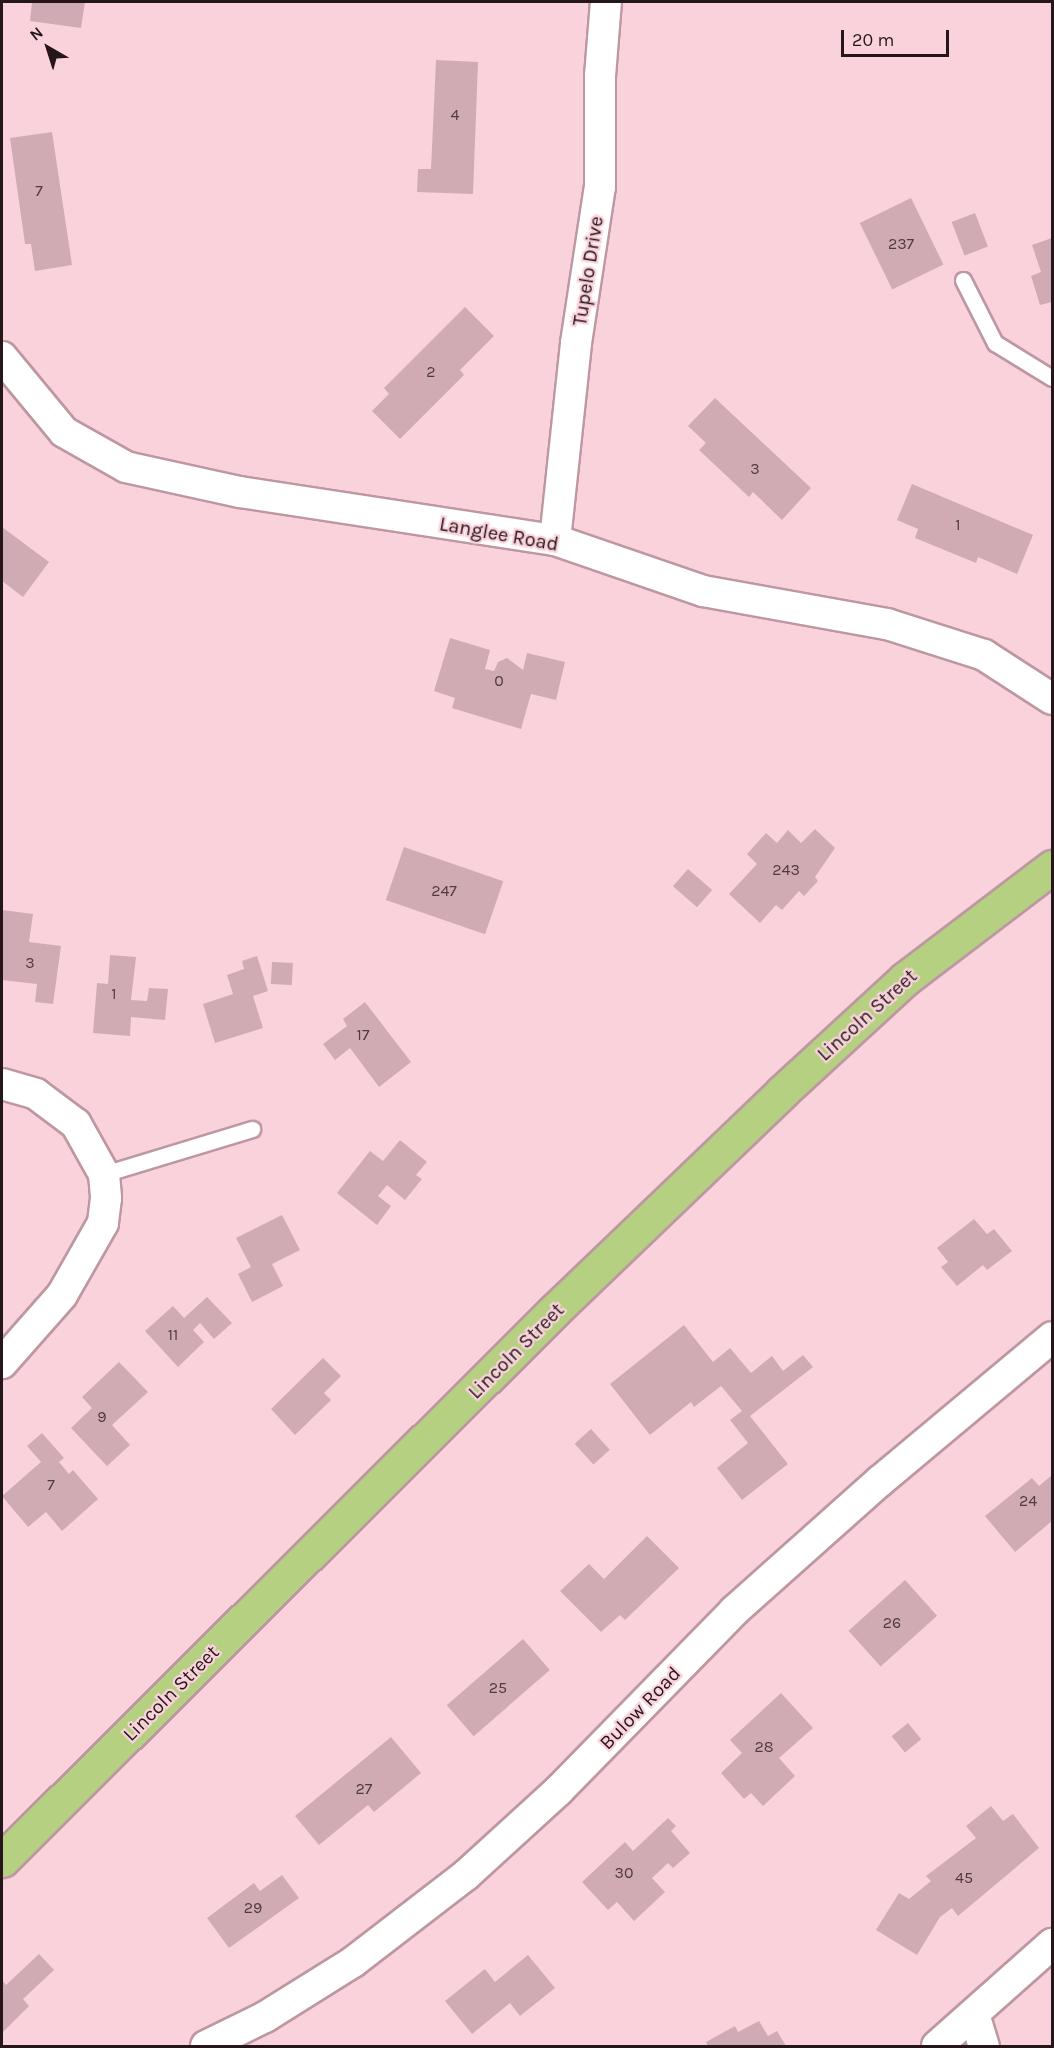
<!DOCTYPE html>
<style>
body{margin:0}
#map{position:relative;width:1054px;height:2048px;overflow:hidden;background:#fad2dc;font-family:Karla,sans-serif}
div>[style]{position:absolute}
[style*='--x']{left:calc(var(--x)*1px);top:calc(var(--y)*1px);width:calc(var(--w)*1px);rotate:calc(var(--a)*1deg)}
.building>*{inset:0;background:#d1abb4;transform-origin:0 0}
.roads{filter:drop-shadow(2px 0 #bd97a1) drop-shadow(-2px 0 #bd97a1) drop-shadow(0 2px #bd97a1) drop-shadow(0 -2px #bd97a1)}
.service>*{height:15px;margin:-7.5px;padding:0 7.5px;transform-origin:7.5px;border-radius:7.5px;background:#fff}
.minor>*{height:30px;margin:-15px;padding:0 15px;transform-origin:15px;border-radius:15px;background:#fff}
.primary>*{height:33px;margin:-16.5px;padding:0 16.5px;transform-origin:16.5px;border-radius:16.5px;background:#b5d081}
span{translate:-50% -50%;white-space:nowrap;text-align:center;line-height:1.15;-webkit-text-stroke:4.5px #fad2dc;paint-order:stroke}
.number-label{font-size:16px;color:#4f3b40}
.number-label span{-webkit-text-stroke-width:0}
.street-label{font-size:20px;color:#24161a}
.frame{position:absolute;inset:0;border:3px solid #24161a;pointer-events:none}
.north{position:absolute;left:18px;top:18px;width:60px;height:60px;-webkit-text-stroke:4px #fad2dc;paint-order:stroke;rotate:321deg;font-size:16px;font-weight:700;line-height:24px;text-align:center;color:#24161a}
.north::after{content:'';display:block;margin:auto;width:21px;height:27px;background:#24161a;clip-path:polygon(50% 0,100% 100%,50% 72%,0 100%)}
.scale{position:absolute;left:841px;top:30px;width:108px;height:27px;box-sizing:border-box;border:3px solid #24161a;border-top:0;padding-left:8px;font-size:18px;line-height:21px;white-space:nowrap;color:#24161a;-webkit-text-stroke:4px #fad2dc;paint-order:stroke}
</style>
<div id="map">
<div class="building">
<div style="clip-path:polygon(32px 2px,85px 2px,81px 28px,30px 21px)"></div>
<div style="clip-path:polygon(436px 60px,478px 62px,473px 194px,417px 192px,418px 169px,431px 169px)"></div>
<div style="clip-path:polygon(52px 132px,72px 265px,35px 271px,31px 244px,25px 244px,10px 138px)"></div>
<div style="left:911px;top:198px;width:74px;height:57px;rotate:64deg"></div>
<div style="left:975px;top:213px;width:36px;height:25px;rotate:69deg"></div>
<div style="clip-path:polygon(1052px 238px,1052px 302px,1040px 305px,1031px 276px,1041px 272px,1032px 245px)"></div>
<div style="clip-path:polygon(465px 307px,494px 336px,460px 370px,464px 375px,400px 439px,372px 411px,389px 394px,384px 388px)"></div>
<div style="clip-path:polygon(715px 398px,811px 488px,782px 520px,753px 492px,749px 497px,699px 450px,706px 443px,688px 426px)"></div>
<div style="clip-path:polygon(912px 484px,1033px 535px,1017px 574px,978px 557px,976px 563px,915px 538px,918px 529px,897px 520px)"></div>
<div style="clip-path:polygon(2px 527px,49px 562px,23px 597px,2px 581px)"></div>
<div style="clip-path:polygon(450px 638px,490px 650px,485px 669px,494px 671px,498px 662px,507px 658px,523px 670px,527px 653px,565px 662px,556px 700px,531px 694px,521px 729px,452px 708px,455px 698px,434px 691px)"></div>
<div style="clip-path:polygon(815px 829px,835px 848px,815px 877px,818px 881px,804px 896px,799px 891px,782px 910px,776px 905px,760px 923px,729px 894px,757px 864px,747px 854px,766px 833px,777px 843px,788px 830px,801px 843px)"></div>
<div style="left:404px;top:847px;width:105px;height:56px;rotate:19deg"></div>
<div style="left:688px;top:869px;width:32px;height:23px;rotate:41deg"></div>
<div style="clip-path:polygon(2px 910px,33px 914px,29px 942px,61px 946px,53px 1004px,35px 1002px,37px 984px,2px 980px)"></div>
<div style="clip-path:polygon(110px 955px,136px 957px,131px 1000px,147px 1001px,149px 988px,168px 989px,165px 1020px,131px 1017px,130px 1036px,93px 1033px,97px 983px,108px 984px)"></div>
<div style="clip-path:polygon(257px 956px,268px 991px,253px 996px,263px 1028px,215px 1043px,203px 1004px,233px 994px,227px 975px,244px 969px,242px 961px)"></div>
<div style="left:272px;top:962px;width:21px;height:22px;rotate:3deg"></div>
<div style="clip-path:polygon(365px 1002px,411px 1062px,379px 1087px,350px 1048px,335px 1060px,323px 1044px,347px 1026px,343px 1019px)"></div>
<div style="clip-path:polygon(400px 1140px,427px 1162px,416px 1175px,422px 1179px,405px 1200px,387px 1185px,378px 1196px,391px 1206px,377px 1225px,337px 1193px,370px 1151px,383px 1161px)"></div>
<div style="clip-path:polygon(282px 1215px,300px 1250px,272px 1264px,283px 1286px,252px 1302px,238px 1274px,251px 1267px,236px 1238px)"></div>
<div style="clip-path:polygon(974px 1219px,987px 1234px,994px 1229px,1012px 1251px,987px 1270px,983px 1265px,957px 1286px,941px 1267px,948px 1262px,937px 1248px)"></div>
<div style="clip-path:polygon(207px 1297px,232px 1323px,214px 1339px,200px 1323px,193px 1330px,204px 1342px,178px 1367px,145px 1331px,173px 1306px,184px 1318px)"></div>
<div style="clip-path:polygon(684px 1325px,713px 1362px,730px 1348px,751px 1373px,772px 1356px,783px 1371px,803px 1355px,813px 1367px,750px 1416px,788px 1464px,742px 1500px,717px 1468px,748px 1443px,730px 1420px,742px 1411px,721px 1386px,694px 1407px,691px 1402px,650px 1435px,610px 1384px)"></div>
<div style="clip-path:polygon(323px 1358px,341px 1376px,324px 1393px,331px 1400px,295px 1435px,271px 1409px)"></div>
<div style="clip-path:polygon(119px 1362px,148px 1392px,112px 1425px,130px 1445px,107px 1466px,71px 1428px,92px 1408px,82px 1397px)"></div>
<div style="left:591px;top:1429px;width:28px;height:22px;rotate:48deg"></div>
<div style="clip-path:polygon(42px 1433px,64px 1458px,59px 1462px,69px 1474px,73px 1470px,98px 1499px,62px 1531px,46px 1512px,28px 1527px,2px 1496px,41px 1462px,27px 1446px)"></div>
<div style="clip-path:polygon(1052px 1475px,1052px 1521px,1015px 1552px,985px 1516px,1032px 1478px,1039px 1486px)"></div>
<div style="clip-path:polygon(647px 1536px,679px 1568px,625px 1620px,620px 1615px,601px 1632px,560px 1591px,589px 1564px,604px 1579px)"></div>
<div style="left:905px;top:1580px;width:48px;height:76px;rotate:48deg"></div>
<div style="left:523px;top:1639px;width:41px;height:101px;rotate:49deg"></div>
<div style="clip-path:polygon(781px 1693px,813px 1728px,779px 1758px,795px 1776px,763px 1806px,751px 1793px,744px 1799px,721px 1773px,742px 1753px,730px 1740px)"></div>
<div style="left:908px;top:1723px;width:21px;height:21px;rotate:51deg"></div>
<div style="clip-path:polygon(391px 1737px,421px 1773px,374px 1812px,368px 1805px,319px 1845px,295px 1816px)"></div>
<div style="clip-path:polygon(991px 1806px,1003px 1821px,1013px 1814px,1039px 1848px,958px 1916px,952px 1908px,940px 1917px,917px 1955px,876px 1930px,899px 1893px,909px 1899px,931px 1881px,926px 1876px,976px 1838px,966px 1826px)"></div>
<div style="clip-path:polygon(668px 1818px,676px 1826px,671px 1831px,690px 1853px,673px 1868px,668px 1863px,652px 1878px,665px 1892px,634px 1921px,617px 1902px,608px 1910px,582px 1882px,625px 1842px,633px 1851px)"></div>
<div style="clip-path:polygon(282px 1875px,299px 1898px,229px 1948px,207px 1918px,254px 1883px,260px 1891px)"></div>
<div style="clip-path:polygon(39px 1954px,54px 1970px,23px 1999px,29px 2006px,2px 2033px,2px 1980px,6px 1985px)"></div>
<div style="clip-path:polygon(528px 1955px,555px 1988px,520px 2016px,510px 2003px,472px 2034px,445px 2001px,485px 1969px,495px 1982px)"></div>
<div style="clip-path:polygon(759px 2021px,768px 2036px,777px 2031px,786px 2046px,708px 2046px,706px 2042px,735px 2026px,738px 2032px)"></div>
</div>
<div class="roads">
<div class="service">
<div style="--x:963;--y:280;--w:71;--a:63.1"></div>
<div style="--x:995;--y:343;--w:67;--a:31.6"></div>
<div style="--x:104;--y:1174;--w:155;--a:-16.9"></div>
</div>
<div class="minor">
<div style="--x:2;--y:357;--w:97;--a:50.4"></div>
<div style="--x:64;--y:432;--w:71;--a:29.4"></div>
<div style="--x:126;--y:467;--w:117;--a:12.4"></div>
<div style="--x:240;--y:492;--w:319;--a:8.7"></div>
<div style="--x:555;--y:540;--w:157;--a:19"></div>
<div style="--x:703;--y:591;--w:187;--a:10.2"></div>
<div style="--x:887;--y:624;--w:102;--a:17.7"></div>
<div style="--x:984;--y:655;--w:81;--a:32.9"></div>
<div style="--x:555;--y:540;--w:198;--a:-83.9"></div>
<div style="--x:576;--y:343;--w:158;--a:-81.3"></div>
<div style="--x:600;--y:187;--w:111;--a:-90"></div>
<div style="--x:600;--y:76;--w:74;--a:-85.4"></div>
<div style="--x:2;--y:1084;--w:35;--a:16"></div>
<div style="--x:36;--y:1094;--w:50;--a:36.9"></div>
<div style="--x:76;--y:1124;--w:57;--a:60.8"></div>
<div style="--x:104;--y:1174;--w:24;--a:85"></div>
<div style="--x:106;--y:1198;--w:25;--a:97"></div>
<div style="--x:103;--y:1223;--w:83;--a:119.7"></div>
<div style="--x:62;--y:1295;--w:91;--a:131.4"></div>
<div style="--x:974;--y:2014;--w:34;--a:73"></div>
<div style="--x:206;--y:2046;--w:66;--a:-26.2"></div>
<div style="--x:265;--y:2017;--w:104;--a:-32"></div>
<div style="--x:353;--y:1962;--w:143;--a:-37.6"></div>
<div style="--x:466;--y:1875;--w:125;--a:-42.4"></div>
<div style="--x:558;--y:1791;--w:252;--a:-45.6"></div>
<div style="--x:734;--y:1611;--w:195;--a:-41.7"></div>
<div style="--x:880;--y:1481;--w:224;--a:-39.9"></div>
<div style="--x:937;--y:2046;--w:154;--a:-41.6"></div>
</div>
<div class="primary">
<div style="--x:2;--y:1860;--w:779;--a:-44.84"></div>
<div style="--x:554;--y:1311;--w:316;--a:-43.8"></div>
<div style="--x:782;--y:1092;--w:167;--a:-42.6"></div>
<div style="--x:905;--y:979;--w:185;--a:-37.3"></div>
</div>
</div>
<div class="number-label">
<span style="left:455px;top:115px">4</span>
<span style="left:39px;top:191px">7</span>
<span style="left:901px;top:244px">237</span>
<span style="left:431px;top:372px">2</span>
<span style="left:755px;top:469px">3</span>
<span style="left:958px;top:525px">1</span>
<span style="left:499px;top:681px">0</span>
<span style="left:786px;top:870px">243</span>
<span style="left:444px;top:891px">247</span>
<span style="left:30px;top:963px">3</span>
<span style="left:114px;top:994px">1</span>
<span style="left:363px;top:1035px">17</span>
<span style="left:173px;top:1335px">11</span>
<span style="left:102px;top:1417px">9</span>
<span style="left:51px;top:1485px">7</span>
<span style="left:1028px;top:1501px">24</span>
<span style="left:892px;top:1623px">26</span>
<span style="left:498px;top:1688px">25</span>
<span style="left:764px;top:1747px">28</span>
<span style="left:364px;top:1789px">27</span>
<span style="left:624px;top:1873px">30</span>
<span style="left:964px;top:1878px">45</span>
<span style="left:253px;top:1908px">29</span>
</div>
<div class="street-label">
<span style="left:588px;top:271px;rotate:-81deg">Tupelo Drive</span>
<span style="left:499px;top:534px;rotate:10deg">Langlee Road</span>
<span style="left:867px;top:1015px;rotate:-42deg">Lincoln Street</span>
<span style="left:516px;top:1351px;rotate:-45deg">Lincoln Street</span>
<span style="left:171px;top:1693px;rotate:-45deg">Lincoln Street</span>
<span style="left:640px;top:1708px;rotate:-46deg">Bulow Road</span>
</div>
<div class="frame"></div>
<div class="north">N</div>
<div class="scale">20 m</div>
</div>
